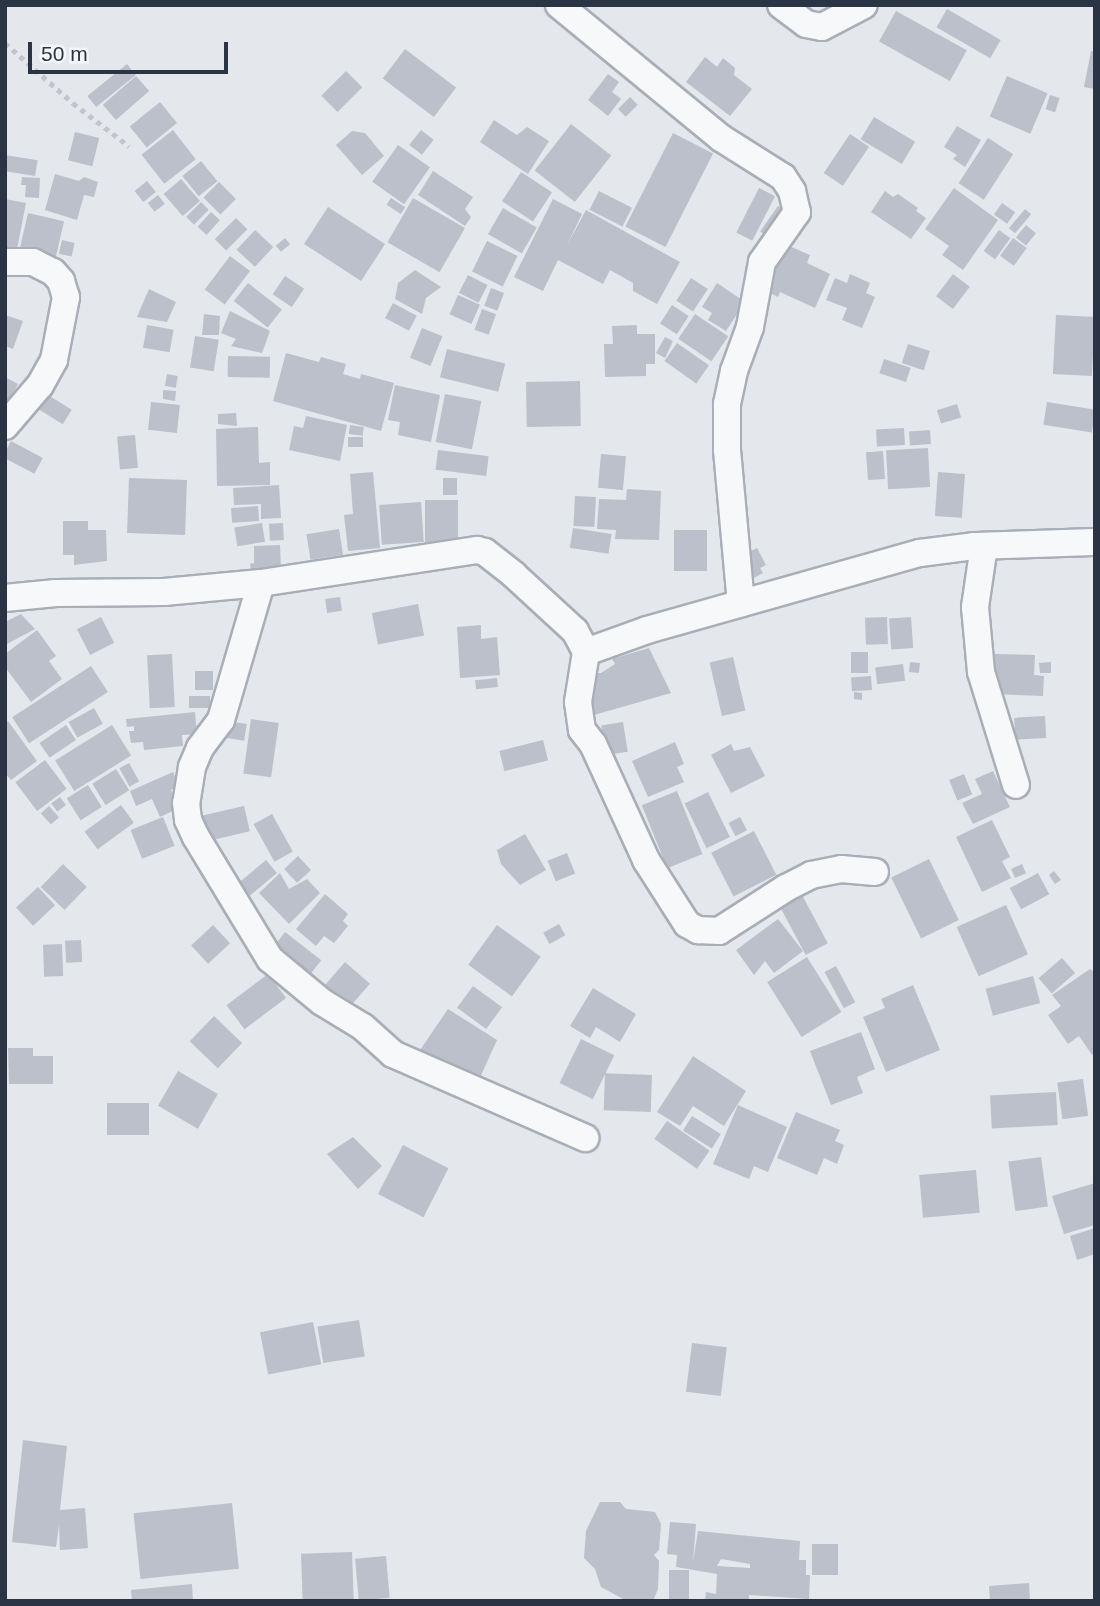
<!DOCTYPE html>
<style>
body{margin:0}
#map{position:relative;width:1100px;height:1606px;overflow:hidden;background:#e4e7ec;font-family:Arial,sans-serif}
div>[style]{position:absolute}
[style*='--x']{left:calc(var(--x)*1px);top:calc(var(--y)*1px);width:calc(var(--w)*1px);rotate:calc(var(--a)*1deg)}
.building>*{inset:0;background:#bbc0ca;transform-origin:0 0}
.path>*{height:4.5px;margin-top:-2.25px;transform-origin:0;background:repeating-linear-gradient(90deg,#c2c5cb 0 5px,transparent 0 10px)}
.roads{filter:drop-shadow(2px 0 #a9aeb7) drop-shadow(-2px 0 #a9aeb7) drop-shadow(0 2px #a9aeb7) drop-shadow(0 -2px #a9aeb7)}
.street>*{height:26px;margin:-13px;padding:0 13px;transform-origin:13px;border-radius:13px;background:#f7f8fa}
span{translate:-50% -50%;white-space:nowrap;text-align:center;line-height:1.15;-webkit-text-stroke:7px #f4f6f9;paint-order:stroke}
.frame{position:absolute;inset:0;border:7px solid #2b3445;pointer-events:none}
.scale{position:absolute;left:28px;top:42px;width:200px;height:32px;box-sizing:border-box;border:4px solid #2b3445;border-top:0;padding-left:9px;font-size:21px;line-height:24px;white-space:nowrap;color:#2b3445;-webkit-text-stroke:5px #f4f6f9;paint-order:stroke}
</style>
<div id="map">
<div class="building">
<div style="left:947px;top:9px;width:62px;height:21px;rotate:30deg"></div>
<div style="left:896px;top:11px;width:81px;height:35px;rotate:29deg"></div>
<div style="left:405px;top:49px;width:64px;height:37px;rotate:37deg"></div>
<div style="clip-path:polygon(1091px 51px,1095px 52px,1095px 89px,1084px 87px)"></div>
<div style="clip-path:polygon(705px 57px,717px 67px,723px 58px,735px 68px,734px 75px,752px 89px,730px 116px,686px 82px)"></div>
<div style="left:127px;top:64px;width:14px;height:51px;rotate:51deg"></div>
<div style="left:346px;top:71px;width:23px;height:35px;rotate:45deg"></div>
<div style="clip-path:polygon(608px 74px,619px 82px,612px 92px,621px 99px,608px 116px,588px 100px)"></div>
<div style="left:136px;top:76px;width:20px;height:44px;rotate:49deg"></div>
<div style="left:1007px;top:76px;width:44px;height:44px;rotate:23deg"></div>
<div style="left:1050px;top:95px;width:10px;height:15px;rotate:17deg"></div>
<div style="left:630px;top:97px;width:11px;height:17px;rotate:45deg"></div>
<div style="left:160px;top:102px;width:27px;height:39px;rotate:51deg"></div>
<div style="left:874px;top:117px;width:48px;height:26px;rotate:31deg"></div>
<div style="clip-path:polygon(494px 120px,517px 135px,527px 127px,549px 141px,528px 174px,480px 142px)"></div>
<div style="left:571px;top:124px;width:51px;height:59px;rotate:38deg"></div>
<div style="clip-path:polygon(957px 126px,981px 140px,965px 167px,953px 159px,957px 155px,944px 147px)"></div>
<div style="left:173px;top:130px;width:37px;height:40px;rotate:52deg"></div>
<div style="left:421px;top:130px;width:16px;height:19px;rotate:38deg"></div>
<div style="clip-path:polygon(352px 131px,365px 133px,384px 156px,362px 175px,336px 145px)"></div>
<div style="left:75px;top:132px;width:25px;height:29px;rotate:14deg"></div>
<div style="left:673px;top:133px;width:45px;height:105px;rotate:27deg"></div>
<div style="left:850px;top:134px;width:23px;height:47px;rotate:34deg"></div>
<div style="left:988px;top:138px;width:30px;height:54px;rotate:33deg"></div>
<div style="left:398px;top:145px;width:39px;height:45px;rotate:35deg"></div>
<div style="left:5px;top:155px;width:33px;height:16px;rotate:9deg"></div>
<div style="left:201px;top:161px;width:26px;height:24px;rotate:51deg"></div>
<div style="clip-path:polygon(433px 171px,473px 197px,465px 209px,471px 217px,465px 226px,418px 195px)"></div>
<div style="left:521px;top:172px;width:37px;height:35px;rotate:33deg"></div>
<div style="clip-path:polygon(55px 174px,79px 181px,84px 177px,98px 182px,94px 197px,84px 195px,77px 220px,45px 210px)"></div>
<div style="clip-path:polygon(22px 177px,40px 178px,39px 198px,25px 197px,26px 185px,21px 185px)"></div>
<div style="left:181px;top:179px;width:29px;height:23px;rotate:49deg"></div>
<div style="left:147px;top:181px;width:14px;height:16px;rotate:51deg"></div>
<div style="left:219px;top:182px;width:24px;height:22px;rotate:45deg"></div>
<div style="left:759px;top:188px;width:18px;height:50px;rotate:27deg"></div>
<div style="clip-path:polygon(954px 188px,998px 220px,963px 270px,942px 255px,949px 246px,925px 229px)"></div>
<div style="left:599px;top:191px;width:37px;height:21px;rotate:27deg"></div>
<div style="clip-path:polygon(885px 191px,893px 197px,898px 194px,918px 208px,916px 211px,926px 218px,911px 239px,871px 212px)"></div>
<div style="left:158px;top:195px;width:11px;height:13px;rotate:52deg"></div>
<div style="left:391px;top:198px;width:17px;height:8px;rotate:33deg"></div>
<div style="left:413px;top:198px;width:60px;height:51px;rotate:30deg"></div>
<div style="clip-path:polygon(5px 199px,26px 203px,17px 249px,5px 247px)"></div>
<div style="clip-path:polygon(553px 199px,582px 214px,567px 245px,586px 210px,680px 262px,657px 304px,633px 291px,633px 283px,610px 270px,603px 284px,558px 260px,543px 291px,514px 277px)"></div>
<div style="left:201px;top:202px;width:11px;height:21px;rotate:45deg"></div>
<div style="left:1002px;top:203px;width:16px;height:14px;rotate:35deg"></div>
<div style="left:778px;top:206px;width:16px;height:31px;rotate:35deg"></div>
<div style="left:328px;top:207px;width:68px;height:44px;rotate:33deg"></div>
<div style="left:503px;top:208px;width:39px;height:30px;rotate:30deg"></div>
<div style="left:1025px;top:209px;width:8px;height:25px;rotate:40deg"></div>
<div style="left:211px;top:212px;width:12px;height:20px;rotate:42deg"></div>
<div style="left:28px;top:213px;width:37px;height:40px;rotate:13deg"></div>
<div style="left:236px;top:218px;width:16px;height:30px;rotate:45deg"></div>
<div style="left:1026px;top:225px;width:13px;height:16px;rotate:39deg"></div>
<div style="left:255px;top:230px;width:25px;height:27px;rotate:43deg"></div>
<div style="left:999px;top:230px;width:14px;height:26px;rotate:36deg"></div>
<div style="left:285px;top:238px;width:8px;height:12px;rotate:50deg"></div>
<div style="left:1013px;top:238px;width:17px;height:22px;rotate:36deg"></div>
<div style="left:62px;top:240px;width:13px;height:14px;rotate:13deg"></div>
<div style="left:487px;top:241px;width:34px;height:34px;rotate:26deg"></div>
<div style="clip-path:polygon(780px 242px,810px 255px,807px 263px,830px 274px,815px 308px,780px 292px,778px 297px,760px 288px)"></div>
<div style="left:230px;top:256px;width:25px;height:42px;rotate:37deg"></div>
<div style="clip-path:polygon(415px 270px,441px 287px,426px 298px,422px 314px,395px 299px,398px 283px)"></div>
<div style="clip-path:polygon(850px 274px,870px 283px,866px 293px,875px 297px,862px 328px,842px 320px,847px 308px,826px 300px,835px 278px,847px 283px)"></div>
<div style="left:953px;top:274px;width:21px;height:28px;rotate:37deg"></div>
<div style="left:468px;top:275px;width:22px;height:20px;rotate:27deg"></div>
<div style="left:285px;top:276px;width:23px;height:22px;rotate:34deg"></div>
<div style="left:691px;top:278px;width:20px;height:27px;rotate:33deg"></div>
<div style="left:248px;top:283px;width:43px;height:23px;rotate:38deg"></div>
<div style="clip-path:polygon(717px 283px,745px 302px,726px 331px,708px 320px,712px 313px,702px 307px)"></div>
<div style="left:491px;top:288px;width:14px;height:19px;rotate:21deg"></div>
<div style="clip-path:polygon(149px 289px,176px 302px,167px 322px,137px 317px)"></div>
<div style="left:458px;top:295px;width:24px;height:21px;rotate:24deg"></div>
<div style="left:393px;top:303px;width:27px;height:17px;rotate:28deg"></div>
<div style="left:672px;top:305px;width:20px;height:22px;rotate:33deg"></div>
<div style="left:482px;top:309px;width:15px;height:22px;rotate:20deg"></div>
<div style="clip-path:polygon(230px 311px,270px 331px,262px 353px,231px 346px,236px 339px,221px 333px)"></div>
<div style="clip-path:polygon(204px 314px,220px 316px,219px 335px,202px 335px)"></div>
<div style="left:695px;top:314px;width:40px;height:30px;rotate:34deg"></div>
<div style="clip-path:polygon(5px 315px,23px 321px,13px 349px,5px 346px)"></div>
<div style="left:1056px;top:315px;width:39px;height:59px;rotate:3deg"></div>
<div style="left:147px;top:325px;width:27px;height:23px;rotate:10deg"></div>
<div style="clip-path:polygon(637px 325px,637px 334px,655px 334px,655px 364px,646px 364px,646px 376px,605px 377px,604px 344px,613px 344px,612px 326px)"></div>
<div style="left:422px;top:328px;width:22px;height:32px;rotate:22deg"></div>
<div style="left:195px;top:336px;width:24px;height:32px;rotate:9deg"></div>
<div style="clip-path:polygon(665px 337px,673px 341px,665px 358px,656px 353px)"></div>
<div style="left:677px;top:343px;width:39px;height:22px;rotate:35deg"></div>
<div style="left:908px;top:344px;width:23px;height:20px;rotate:18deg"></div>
<div style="left:447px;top:349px;width:60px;height:29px;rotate:14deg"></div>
<div style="clip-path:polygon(286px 353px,319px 362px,321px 357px,346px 364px,343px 374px,360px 379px,361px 374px,394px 383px,381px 431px,273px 401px)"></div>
<div style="left:228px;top:356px;width:42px;height:21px;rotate:1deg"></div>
<div style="left:884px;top:359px;width:28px;height:15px;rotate:18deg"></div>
<div style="left:167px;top:374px;width:11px;height:12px;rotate:10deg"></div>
<div style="clip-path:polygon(5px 377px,18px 384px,7px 404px,5px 403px)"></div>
<div style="left:580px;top:381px;width:45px;height:54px;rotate:89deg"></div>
<div style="clip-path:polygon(395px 385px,440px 395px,431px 442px,398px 435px,400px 422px,388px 420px)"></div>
<div style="clip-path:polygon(163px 390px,176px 391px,175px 401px,163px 399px)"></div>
<div style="left:445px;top:394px;width:37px;height:49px;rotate:11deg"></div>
<div style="left:48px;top:395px;width:28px;height:17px;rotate:32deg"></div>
<div style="left:151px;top:402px;width:29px;height:28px;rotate:6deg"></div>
<div style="left:1047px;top:402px;width:49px;height:23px;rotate:9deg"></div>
<div style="left:957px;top:404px;width:14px;height:21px;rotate:73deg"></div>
<div style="clip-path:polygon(236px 413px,237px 426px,218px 424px,218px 414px)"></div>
<div style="clip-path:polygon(306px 416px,347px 425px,340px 461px,289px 450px,294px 426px,303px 428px)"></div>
<div style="left:350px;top:425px;width:14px;height:9px;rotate:8deg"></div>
<div style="clip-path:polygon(258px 427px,259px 463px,270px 462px,270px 485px,217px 486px,216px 429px)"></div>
<div style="left:904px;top:428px;width:17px;height:28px;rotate:87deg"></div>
<div style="left:930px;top:430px;width:14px;height:21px;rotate:86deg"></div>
<div style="left:135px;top:435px;width:33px;height:18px;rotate:85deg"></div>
<div style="left:348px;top:437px;width:15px;height:10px"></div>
<div style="left:11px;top:441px;width:36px;height:18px;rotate:28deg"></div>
<div style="left:928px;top:448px;width:39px;height:42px;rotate:87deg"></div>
<div style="left:438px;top:450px;width:51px;height:20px;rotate:7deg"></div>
<div style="left:883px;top:451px;width:28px;height:17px;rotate:86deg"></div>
<div style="left:601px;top:454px;width:25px;height:34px;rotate:5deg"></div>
<div style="clip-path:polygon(373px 472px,380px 548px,348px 551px,344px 515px,353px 514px,350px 474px)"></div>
<div style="left:938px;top:472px;width:27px;height:44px;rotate:4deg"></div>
<div style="left:129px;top:478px;width:58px;height:55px;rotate:2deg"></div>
<div style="left:443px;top:478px;width:14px;height:17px"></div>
<div style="clip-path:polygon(279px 485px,281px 518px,261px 519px,261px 504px,234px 505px,233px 488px)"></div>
<div style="clip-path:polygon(627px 489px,661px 491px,659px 540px,615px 539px,616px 530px,597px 529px,599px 499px,626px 500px)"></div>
<div style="left:575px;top:496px;width:21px;height:30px;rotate:3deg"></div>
<div style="left:425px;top:500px;width:33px;height:44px"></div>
<div style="left:421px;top:502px;width:40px;height:42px;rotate:86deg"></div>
<div style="left:258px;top:506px;width:15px;height:27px;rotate:86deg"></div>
<div style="clip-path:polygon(63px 521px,88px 521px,88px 530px,106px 530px,107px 561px,74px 565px,74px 555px,63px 555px)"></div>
<div style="left:262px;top:523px;width:19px;height:28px;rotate:81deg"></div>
<div style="left:283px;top:523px;width:17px;height:14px;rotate:87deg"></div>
<div style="left:573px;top:528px;width:39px;height:20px;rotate:9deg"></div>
<div style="left:339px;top:529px;width:26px;height:33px;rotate:81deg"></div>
<div style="left:707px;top:530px;width:41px;height:33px;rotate:90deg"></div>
<div style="clip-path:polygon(280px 545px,281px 570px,251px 571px,250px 564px,254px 563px,254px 546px)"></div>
<div style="clip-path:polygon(757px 548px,766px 565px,760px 568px,763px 573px,752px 579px,741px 556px)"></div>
<div style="left:340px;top:597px;width:14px;height:15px;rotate:82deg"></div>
<div style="left:418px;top:604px;width:32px;height:47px;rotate:79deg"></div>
<div style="clip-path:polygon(21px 614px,35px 629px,5px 645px,5px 622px)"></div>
<div style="left:101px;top:617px;width:29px;height:27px;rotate:63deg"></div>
<div style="left:887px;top:617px;width:27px;height:22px;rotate:88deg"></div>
<div style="left:911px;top:617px;width:31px;height:22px;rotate:86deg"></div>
<div style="clip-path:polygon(481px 625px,481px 639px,497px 637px,500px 675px,460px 678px,457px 627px)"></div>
<div style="clip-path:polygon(37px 630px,56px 656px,49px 661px,62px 679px,31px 702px,5px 667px,5px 654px)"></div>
<div style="clip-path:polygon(649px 648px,671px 693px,594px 715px,584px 682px,591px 673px,601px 673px,615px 664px,612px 659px)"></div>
<div style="left:851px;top:652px;width:17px;height:21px"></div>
<div style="left:172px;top:654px;width:53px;height:25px;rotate:87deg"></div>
<div style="clip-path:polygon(995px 654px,1035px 655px,1034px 675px,1044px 676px,1043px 696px,994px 694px)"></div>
<div style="left:733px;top:657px;width:55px;height:24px;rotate:77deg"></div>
<div style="left:910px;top:662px;width:10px;height:10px;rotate:6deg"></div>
<div style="clip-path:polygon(1051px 662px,1051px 673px,1040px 673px,1039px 663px)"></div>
<div style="left:903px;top:664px;width:17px;height:28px;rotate:83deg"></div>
<div style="left:91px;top:666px;width:31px;height:94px;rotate:57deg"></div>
<div style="left:195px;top:671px;width:18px;height:19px"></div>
<div style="left:871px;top:676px;width:14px;height:20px;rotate:86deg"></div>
<div style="left:497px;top:678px;width:9px;height:22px;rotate:84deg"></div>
<div style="clip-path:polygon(854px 692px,862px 693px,862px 700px,854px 699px)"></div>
<div style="left:189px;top:696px;width:21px;height:12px"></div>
<div style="left:94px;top:708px;width:18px;height:29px;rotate:61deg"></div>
<div style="clip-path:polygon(195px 712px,197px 734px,182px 735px,183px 746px,144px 750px,143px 742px,131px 743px,129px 731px,134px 731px,134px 726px,127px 727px,126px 719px)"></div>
<div style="left:1045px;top:716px;width:22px;height:31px;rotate:87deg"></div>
<div style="left:251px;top:719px;width:28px;height:55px;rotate:8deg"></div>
<div style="clip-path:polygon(8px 721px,37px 761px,11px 780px,5px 773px,5px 723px)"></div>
<div style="left:228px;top:721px;width:19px;height:17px;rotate:9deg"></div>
<div style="left:623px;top:722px;width:30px;height:22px;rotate:81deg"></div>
<div style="left:66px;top:725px;width:18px;height:32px;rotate:56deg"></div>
<div style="left:112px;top:725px;width:36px;height:67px;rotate:58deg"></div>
<div style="left:543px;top:740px;width:21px;height:45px;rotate:76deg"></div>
<div style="clip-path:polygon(675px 742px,684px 764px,677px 767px,684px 782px,648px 797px,632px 761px)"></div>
<div style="clip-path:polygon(731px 744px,734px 751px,750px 747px,765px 776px,731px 793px,711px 755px)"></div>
<div style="left:45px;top:760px;width:36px;height:37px;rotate:53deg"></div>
<div style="left:129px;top:763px;width:21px;height:11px;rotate:61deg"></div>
<div style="left:116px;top:769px;width:25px;height:28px;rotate:58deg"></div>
<div style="clip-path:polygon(993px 771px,1010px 807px,973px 824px,962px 803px,982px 794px,975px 779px)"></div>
<div style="clip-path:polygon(173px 772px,179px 786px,171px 790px,179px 808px,160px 817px,152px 799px,136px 806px,130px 791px)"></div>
<div style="left:964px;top:774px;width:22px;height:16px;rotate:68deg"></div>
<div style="left:88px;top:785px;width:26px;height:25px;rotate:58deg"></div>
<div style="left:677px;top:791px;width:68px;height:38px;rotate:68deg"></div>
<div style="left:708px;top:792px;width:50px;height:26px;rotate:64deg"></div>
<div style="left:60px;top:797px;width:10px;height:11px;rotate:53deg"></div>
<div style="left:121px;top:805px;width:22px;height:45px;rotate:54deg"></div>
<div style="left:49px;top:806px;width:15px;height:11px;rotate:48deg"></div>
<div style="left:244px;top:806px;width:26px;height:46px;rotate:77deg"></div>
<div style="left:272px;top:814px;width:43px;height:21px;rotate:61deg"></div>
<div style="left:163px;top:817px;width:31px;height:35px;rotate:68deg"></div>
<div style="left:740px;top:817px;width:15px;height:13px;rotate:62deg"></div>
<div style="clip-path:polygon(992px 820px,1010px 857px,1002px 861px,1011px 878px,982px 892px,956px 837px)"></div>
<div style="left:754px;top:831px;width:49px;height:48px;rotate:63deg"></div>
<div style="clip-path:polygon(525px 834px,546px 870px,520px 885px,501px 864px,497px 850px)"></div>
<div style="left:567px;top:853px;width:22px;height:21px;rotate:68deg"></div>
<div style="left:298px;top:856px;width:19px;height:19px;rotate:47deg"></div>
<div style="left:929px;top:859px;width:68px;height:42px;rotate:64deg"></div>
<div style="left:266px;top:860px;width:17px;height:35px;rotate:50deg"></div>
<div style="left:63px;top:864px;width:33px;height:32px;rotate:44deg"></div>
<div style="left:1022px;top:864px;width:10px;height:12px;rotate:66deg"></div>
<div style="clip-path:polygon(1054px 871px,1061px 880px,1055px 884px,1049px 875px)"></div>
<div style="clip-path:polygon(280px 873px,289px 889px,307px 879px,320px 893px,289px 924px,259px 893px)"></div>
<div style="left:1038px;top:873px;width:24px;height:32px;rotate:62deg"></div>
<div style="left:38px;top:887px;width:25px;height:30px;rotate:47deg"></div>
<div style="left:801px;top:893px;width:57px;height:25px;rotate:62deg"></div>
<div style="clip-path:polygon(325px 894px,348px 914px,343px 921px,348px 926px,334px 943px,324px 936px,316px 946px,296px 929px)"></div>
<div style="left:1006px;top:905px;width:54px;height:54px;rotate:66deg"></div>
<div style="clip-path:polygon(778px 919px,803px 951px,774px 973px,765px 961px,754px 975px,736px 950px)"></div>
<div style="left:559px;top:924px;width:13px;height:18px;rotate:61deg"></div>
<div style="left:213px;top:925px;width:25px;height:30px;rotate:47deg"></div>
<div style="left:497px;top:925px;width:54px;height:49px;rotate:36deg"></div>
<div style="left:285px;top:932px;width:46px;height:19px;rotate:38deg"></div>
<div style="left:81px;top:940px;width:22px;height:16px;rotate:87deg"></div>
<div style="left:62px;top:944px;width:32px;height:19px;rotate:88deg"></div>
<div style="left:807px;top:957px;width:65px;height:47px;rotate:58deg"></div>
<div style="left:1062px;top:958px;width:20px;height:31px;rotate:49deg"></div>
<div style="left:345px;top:962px;width:33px;height:33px;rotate:41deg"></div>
<div style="left:836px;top:966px;width:41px;height:13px;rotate:62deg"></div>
<div style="clip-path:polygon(1090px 969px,1095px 973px,1095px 1053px,1092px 1055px,1079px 1036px,1068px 1044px,1048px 1015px,1061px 1006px,1052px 995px)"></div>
<div style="left:268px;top:974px;width:30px;height:52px;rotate:53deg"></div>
<div style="left:1033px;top:976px;width:28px;height:49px;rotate:75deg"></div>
<div style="clip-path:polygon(913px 985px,940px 1050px,886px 1072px,863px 1017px,885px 1008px,881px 999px)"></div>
<div style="left:473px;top:986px;width:36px;height:27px;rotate:36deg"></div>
<div style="clip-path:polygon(593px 988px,636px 1014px,620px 1042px,596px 1027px,590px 1038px,570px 1026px)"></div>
<div style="clip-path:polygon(448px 1009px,497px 1040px,478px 1082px,416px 1056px)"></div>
<div style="left:214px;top:1016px;width:39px;height:35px;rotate:44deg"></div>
<div style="clip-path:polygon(861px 1032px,875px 1069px,857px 1077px,863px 1093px,831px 1105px,810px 1051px)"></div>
<div style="left:581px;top:1039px;width:37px;height:49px;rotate:26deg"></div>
<div style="clip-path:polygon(8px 1048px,33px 1048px,33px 1056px,53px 1056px,53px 1084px,9px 1084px)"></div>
<div style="clip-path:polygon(693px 1056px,746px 1091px,724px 1126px,693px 1106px,680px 1126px,657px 1112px)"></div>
<div style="left:178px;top:1071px;width:46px;height:40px;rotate:30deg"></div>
<div style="left:652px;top:1075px;width:37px;height:47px;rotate:92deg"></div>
<div style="left:1083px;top:1079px;width:37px;height:26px;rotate:82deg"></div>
<div style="left:1056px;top:1092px;width:33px;height:66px;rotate:87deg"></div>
<div style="left:107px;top:1103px;width:42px;height:32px"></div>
<div style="clip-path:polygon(738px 1105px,787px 1127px,768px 1172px,754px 1166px,749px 1179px,713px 1164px)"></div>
<div style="clip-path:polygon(796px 1112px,840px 1130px,835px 1141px,844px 1145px,837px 1164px,824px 1158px,817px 1175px,777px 1158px)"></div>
<div style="left:692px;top:1116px;width:34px;height:17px;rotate:32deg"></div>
<div style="left:667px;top:1121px;width:52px;height:22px;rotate:35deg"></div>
<div style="clip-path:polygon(353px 1137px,382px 1166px,358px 1189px,327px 1154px)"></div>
<div style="left:403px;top:1145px;width:51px;height:55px;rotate:27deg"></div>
<div style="left:1041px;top:1157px;width:50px;height:33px;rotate:82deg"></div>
<div style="left:976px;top:1170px;width:43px;height:57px;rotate:85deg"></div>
<div style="clip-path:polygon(1095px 1183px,1095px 1225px,1064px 1234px,1052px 1196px)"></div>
<div style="clip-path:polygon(1095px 1228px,1095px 1254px,1077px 1260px,1070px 1236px)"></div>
<div style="left:359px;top:1320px;width:37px;height:42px;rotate:81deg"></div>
<div style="left:313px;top:1322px;width:43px;height:54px;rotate:79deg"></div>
<div style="left:692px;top:1343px;width:35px;height:49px;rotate:7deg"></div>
<div style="clip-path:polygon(23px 1440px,67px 1446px,60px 1510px,85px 1508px,88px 1548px,60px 1550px,59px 1525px,56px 1547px,12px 1542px)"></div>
<div style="clip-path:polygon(600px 1502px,620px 1502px,626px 1509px,655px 1512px,661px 1524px,659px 1550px,654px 1555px,659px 1561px,658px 1589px,653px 1601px,627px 1601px,601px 1587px,595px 1569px,584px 1558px,586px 1531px)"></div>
<div style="left:232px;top:1503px;width:66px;height:99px;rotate:84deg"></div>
<div style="clip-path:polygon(evenodd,670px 1522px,696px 1524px,693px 1562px,698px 1531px,800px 1541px,799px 1560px,806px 1560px,806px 1575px,810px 1575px,809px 1599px,749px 1595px,749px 1601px,705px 1601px,706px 1592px,716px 1594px,717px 1574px,676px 1567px,677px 1555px,667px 1554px,670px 1522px,721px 1559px,750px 1564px,750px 1568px,717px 1566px,721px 1559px)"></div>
<div style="left:812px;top:1544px;width:26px;height:31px"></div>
<div style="left:352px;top:1552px;width:47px;height:51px;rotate:88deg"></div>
<div style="left:386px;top:1556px;width:42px;height:31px;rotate:85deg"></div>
<div style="left:669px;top:1570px;width:20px;height:31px"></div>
<div style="clip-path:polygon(1029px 1583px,1030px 1601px,990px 1601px,989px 1586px)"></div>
<div style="clip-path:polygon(192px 1584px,193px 1601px,132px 1601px,131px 1590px)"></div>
</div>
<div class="path">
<div style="--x:5;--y:43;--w:91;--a:41.4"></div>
<div style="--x:73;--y:103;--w:71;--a:37.5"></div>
</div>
<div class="roads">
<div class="street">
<div style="--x:559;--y:5;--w:210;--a:39.4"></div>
<div style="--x:721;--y:138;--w:73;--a:32.2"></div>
<div style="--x:783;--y:177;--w:17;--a:57"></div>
<div style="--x:792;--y:191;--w:22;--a:77"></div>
<div style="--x:797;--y:212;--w:61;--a:125"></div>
<div style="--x:762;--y:262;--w:66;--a:100.5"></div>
<div style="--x:750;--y:327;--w:47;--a:110"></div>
<div style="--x:734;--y:371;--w:34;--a:102"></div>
<div style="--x:727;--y:404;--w:46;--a:90"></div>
<div style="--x:727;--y:450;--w:154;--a:84.8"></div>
<div style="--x:781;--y:5;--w:31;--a:37"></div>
<div style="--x:806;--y:24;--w:16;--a:11"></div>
<div style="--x:822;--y:27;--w:47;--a:-27.6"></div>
<div style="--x:5;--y:262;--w:28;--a:0"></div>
<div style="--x:33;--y:262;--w:22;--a:27"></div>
<div style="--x:53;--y:272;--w:12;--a:48"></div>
<div style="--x:61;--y:281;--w:17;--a:73"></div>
<div style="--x:66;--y:297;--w:64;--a:100.8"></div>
<div style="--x:54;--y:360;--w:29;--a:119"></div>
<div style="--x:40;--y:385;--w:54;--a:130.5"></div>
<div style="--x:984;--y:546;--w:62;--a:98.4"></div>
<div style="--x:975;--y:607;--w:65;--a:84.7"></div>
<div style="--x:981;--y:672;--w:118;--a:72.8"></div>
<div style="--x:261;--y:583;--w:143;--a:106.3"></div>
<div style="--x:221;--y:720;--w:35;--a:127"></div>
<div style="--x:200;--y:748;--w:21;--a:113"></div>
<div style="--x:192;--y:767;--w:36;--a:99"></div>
<div style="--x:186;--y:803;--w:17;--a:83"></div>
<div style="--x:188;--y:820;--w:19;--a:65"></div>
<div style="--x:196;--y:837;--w:143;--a:58.8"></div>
<div style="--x:270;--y:959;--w:67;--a:39.6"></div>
<div style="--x:322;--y:1002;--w:48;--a:31.4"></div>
<div style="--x:363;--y:1027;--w:40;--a:42"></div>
<div style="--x:393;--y:1054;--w:210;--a:23.6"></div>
<div style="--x:5;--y:598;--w:51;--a:-5.6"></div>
<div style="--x:56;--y:593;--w:108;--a:-0.5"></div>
<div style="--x:164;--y:592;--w:97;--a:-5.3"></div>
<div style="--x:261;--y:583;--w:219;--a:-8.7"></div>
<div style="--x:477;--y:550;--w:8;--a:14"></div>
<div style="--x:485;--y:552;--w:37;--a:38"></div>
<div style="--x:514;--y:575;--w:83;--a:42.6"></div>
<div style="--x:575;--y:631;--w:24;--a:62"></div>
<div style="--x:586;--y:652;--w:65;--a:-19.8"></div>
<div style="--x:647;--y:630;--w:284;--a:-15.8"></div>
<div style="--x:920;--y:553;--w:54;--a:-7.4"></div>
<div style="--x:974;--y:546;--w:121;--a:-1.9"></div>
<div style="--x:586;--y:652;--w:51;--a:99.1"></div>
<div style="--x:578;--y:702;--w:28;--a:82"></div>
<div style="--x:582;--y:730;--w:18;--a:52"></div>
<div style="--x:593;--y:744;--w:128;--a:65.4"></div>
<div style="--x:646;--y:860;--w:76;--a:57.4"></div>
<div style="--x:687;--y:924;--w:13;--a:29"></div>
<div style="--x:698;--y:930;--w:21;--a:3"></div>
<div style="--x:719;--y:931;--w:80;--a:-32.7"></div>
<div style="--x:786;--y:888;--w:28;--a:-27"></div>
<div style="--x:811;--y:875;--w:31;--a:-11"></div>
<div style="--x:841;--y:869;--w:34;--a:5"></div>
</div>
</div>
<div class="frame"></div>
<div class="scale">50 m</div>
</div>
